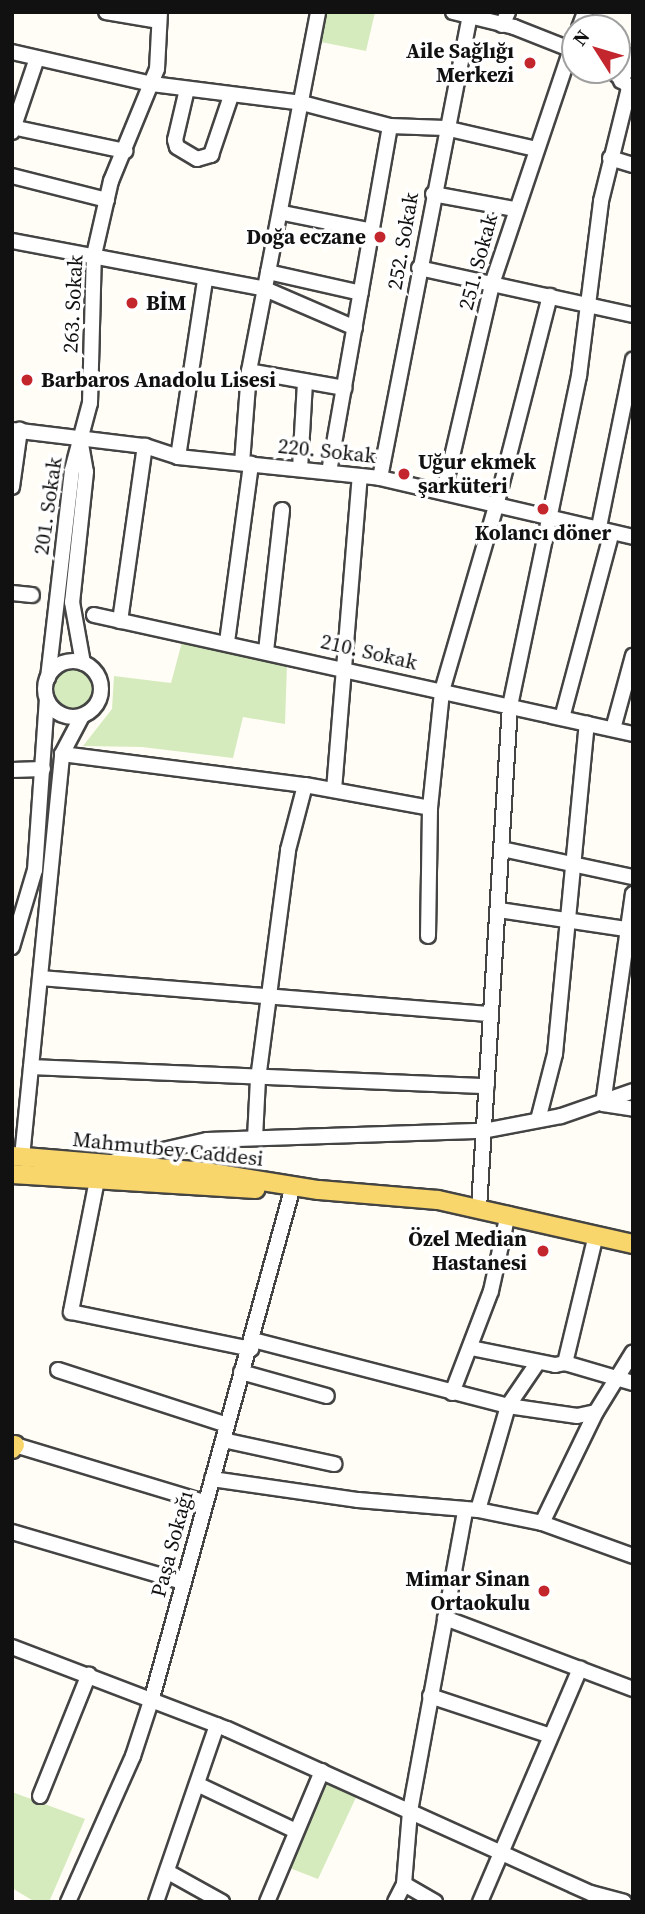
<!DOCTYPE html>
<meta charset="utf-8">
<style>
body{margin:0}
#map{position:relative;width:645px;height:1914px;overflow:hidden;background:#fffdf5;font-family:"Source Serif 4",serif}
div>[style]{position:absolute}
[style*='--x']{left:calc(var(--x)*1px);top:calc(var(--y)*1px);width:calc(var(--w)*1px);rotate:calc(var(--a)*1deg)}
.green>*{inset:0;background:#d5ebbd}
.round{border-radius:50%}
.roads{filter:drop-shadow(2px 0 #444) drop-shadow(-2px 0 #444) drop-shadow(0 2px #444) drop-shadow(0 -2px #444)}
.minor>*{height:14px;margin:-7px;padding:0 7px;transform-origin:7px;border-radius:7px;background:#fff}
.minor>.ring{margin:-7px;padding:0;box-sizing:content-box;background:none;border:14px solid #fff;border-radius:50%}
.major>*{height:18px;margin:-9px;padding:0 9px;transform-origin:9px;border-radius:9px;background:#f9d66b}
.dots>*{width:19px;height:19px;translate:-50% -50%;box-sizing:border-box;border:4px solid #fff;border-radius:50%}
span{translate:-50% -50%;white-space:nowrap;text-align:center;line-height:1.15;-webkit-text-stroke:7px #fff;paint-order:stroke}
.poi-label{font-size:21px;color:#111;font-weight:700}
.right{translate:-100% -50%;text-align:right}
.left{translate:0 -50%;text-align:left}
.street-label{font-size:21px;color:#111}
.frame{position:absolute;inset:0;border:14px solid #111;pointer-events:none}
.north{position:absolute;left:561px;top:14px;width:70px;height:70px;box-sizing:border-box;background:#fff;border:2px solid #a0a0a0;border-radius:50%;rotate:307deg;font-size:19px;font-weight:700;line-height:28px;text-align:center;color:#111}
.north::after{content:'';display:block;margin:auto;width:24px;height:32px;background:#c4262e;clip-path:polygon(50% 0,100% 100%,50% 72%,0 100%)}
</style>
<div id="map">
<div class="green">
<div style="clip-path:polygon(322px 12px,375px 12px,366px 51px,316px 41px)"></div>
<div style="clip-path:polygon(182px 642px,287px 664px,285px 724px,243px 717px,233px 758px,142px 747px,83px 746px,112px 709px,114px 676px,171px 683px)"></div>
<div class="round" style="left:51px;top:668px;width:42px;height:42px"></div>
<div style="clip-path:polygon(328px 1780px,358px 1793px,318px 1879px,287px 1867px,323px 1781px)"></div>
<div style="clip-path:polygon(12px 1792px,85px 1819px,49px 1902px,35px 1902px,12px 1888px)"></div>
</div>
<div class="roads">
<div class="minor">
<div style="--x:106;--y:12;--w:54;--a:9.6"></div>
<div style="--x:453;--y:12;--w:63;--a:13.8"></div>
<div style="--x:514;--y:27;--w:66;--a:21.5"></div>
<div style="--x:502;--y:25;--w:14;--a:-65"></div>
<div style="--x:579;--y:28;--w:17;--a:-69"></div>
<div style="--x:12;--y:52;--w:144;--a:12.9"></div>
<div style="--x:152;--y:84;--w:151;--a:7.2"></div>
<div style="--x:302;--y:103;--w:91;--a:14.6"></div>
<div style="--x:390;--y:126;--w:55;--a:2.1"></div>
<div style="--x:445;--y:128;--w:93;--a:13"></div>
<div style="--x:612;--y:70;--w:30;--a:45"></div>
<div style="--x:621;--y:81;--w:28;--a:-64"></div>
<div style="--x:187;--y:89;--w:52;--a:103.2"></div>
<div style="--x:175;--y:140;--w:7;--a:74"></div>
<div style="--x:177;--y:147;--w:23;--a:31"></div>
<div style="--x:197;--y:159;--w:15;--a:-16"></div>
<div style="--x:211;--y:155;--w:62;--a:-71.3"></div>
<div style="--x:12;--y:127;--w:116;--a:12"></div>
<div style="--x:12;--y:132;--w:78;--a:-71.3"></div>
<div style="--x:610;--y:158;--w:24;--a:17"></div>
<div style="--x:12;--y:176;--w:98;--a:14.2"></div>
<div style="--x:433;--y:194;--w:82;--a:10.5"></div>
<div style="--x:283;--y:213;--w:91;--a:11.4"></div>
<div style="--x:12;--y:241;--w:258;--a:10.7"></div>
<div style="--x:265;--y:289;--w:98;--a:23.4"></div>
<div style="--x:419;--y:268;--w:219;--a:12.4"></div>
<div style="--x:268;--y:272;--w:95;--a:12.7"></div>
<div style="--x:249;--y:371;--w:97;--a:10.1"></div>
<div style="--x:12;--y:430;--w:134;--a:6.9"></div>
<div style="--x:145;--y:446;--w:35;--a:18"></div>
<div style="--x:178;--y:457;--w:203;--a:5.9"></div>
<div style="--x:380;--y:478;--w:260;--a:13.1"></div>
<div style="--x:81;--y:444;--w:28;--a:80"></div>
<div style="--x:86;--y:472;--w:131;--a:96.1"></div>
<div style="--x:72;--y:602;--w:62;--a:79.8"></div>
<div style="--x:178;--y:457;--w:179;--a:-81.3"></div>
<div style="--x:242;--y:463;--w:92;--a:-85.6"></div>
<div style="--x:249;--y:371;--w:366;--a:-79.1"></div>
<div style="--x:300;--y:469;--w:88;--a:-86.7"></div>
<div style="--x:329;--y:472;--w:351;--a:-80"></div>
<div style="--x:380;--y:478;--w:475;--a:-79"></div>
<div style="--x:12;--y:487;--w:58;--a:-82"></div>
<div style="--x:444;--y:491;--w:212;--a:-76.9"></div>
<div style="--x:492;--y:284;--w:261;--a:-71.4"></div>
<div style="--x:598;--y:532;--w:176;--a:-78.5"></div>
<div style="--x:12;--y:593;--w:20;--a:6"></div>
<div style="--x:94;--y:615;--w:552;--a:12.45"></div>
<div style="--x:120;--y:621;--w:177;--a:-81.9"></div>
<div style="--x:227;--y:642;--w:180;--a:-82.3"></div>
<div style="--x:266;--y:651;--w:142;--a:-83.5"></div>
<div class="ring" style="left:45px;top:661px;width:42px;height:42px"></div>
<div style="--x:48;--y:678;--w:209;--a:-83.4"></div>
<div style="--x:72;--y:470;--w:69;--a:-75"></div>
<div style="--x:90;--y:403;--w:148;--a:-88.5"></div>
<div style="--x:94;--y:255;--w:76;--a:-77.1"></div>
<div style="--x:111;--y:181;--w:121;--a:-67.7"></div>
<div style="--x:157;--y:69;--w:57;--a:-87"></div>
<div style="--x:562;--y:718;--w:189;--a:-75"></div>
<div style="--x:613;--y:729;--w:76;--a:-74.7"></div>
<div style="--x:62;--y:754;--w:245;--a:7.3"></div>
<div style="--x:305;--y:785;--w:127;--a:10.4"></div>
<div style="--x:12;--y:770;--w:31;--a:-2"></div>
<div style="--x:334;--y:790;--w:315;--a:-85.3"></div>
<div style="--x:502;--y:849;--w:134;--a:12.1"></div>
<div style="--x:499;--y:910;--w:135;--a:8.5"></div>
<div style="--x:428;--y:936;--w:128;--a:-89.1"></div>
<div style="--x:430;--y:808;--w:118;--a:-84.1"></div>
<div style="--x:442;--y:691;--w:193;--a:-73.7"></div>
<div style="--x:496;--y:506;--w:217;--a:-75.6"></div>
<div style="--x:12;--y:947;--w:80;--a:-73.4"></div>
<div style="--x:35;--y:870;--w:170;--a:-86"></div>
<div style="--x:41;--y:978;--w:451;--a:4.6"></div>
<div style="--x:31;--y:1067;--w:456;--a:2.4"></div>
<div style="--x:603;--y:1104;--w:212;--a:-81.9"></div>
<div style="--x:603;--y:1104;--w:30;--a:9"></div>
<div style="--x:538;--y:1120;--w:68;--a:-75.6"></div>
<div style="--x:555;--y:1054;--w:332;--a:-84.5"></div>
<div style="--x:255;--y:1138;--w:59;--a:-87.1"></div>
<div style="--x:258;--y:1079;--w:231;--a:-82.5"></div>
<div style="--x:288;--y:850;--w:67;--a:-75.3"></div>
<div style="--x:22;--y:1157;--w:405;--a:-84.3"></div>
<div style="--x:62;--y:754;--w:43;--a:-62.2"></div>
<div style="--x:115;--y:1161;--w:94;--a:-12.9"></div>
<div style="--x:207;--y:1140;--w:276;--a:-1.9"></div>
<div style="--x:483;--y:1131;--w:79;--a:-10.9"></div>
<div style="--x:561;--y:1116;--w:76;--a:-19.1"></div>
<div style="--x:99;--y:1170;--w:145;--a:101.2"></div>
<div style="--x:71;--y:1312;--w:184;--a:11.6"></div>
<div style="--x:479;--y:1208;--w:503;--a:-86.47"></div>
<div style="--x:510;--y:706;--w:337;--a:-78.2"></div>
<div style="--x:579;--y:376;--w:176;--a:-82.8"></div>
<div style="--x:601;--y:201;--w:116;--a:-76.1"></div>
<div style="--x:253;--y:1340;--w:263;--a:14.5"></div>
<div style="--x:508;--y:1406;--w:108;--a:106.1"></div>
<div style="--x:471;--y:1348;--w:86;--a:11.4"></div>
<div style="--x:555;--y:1365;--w:10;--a:-11"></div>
<div style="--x:565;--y:1363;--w:71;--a:16.4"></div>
<div style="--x:538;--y:1362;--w:53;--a:124.3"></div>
<div style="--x:508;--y:1406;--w:70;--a:8.2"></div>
<div style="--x:577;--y:1416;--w:19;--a:-12"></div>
<div style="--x:596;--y:1412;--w:70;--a:-58.3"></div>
<div style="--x:565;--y:1363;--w:132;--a:-76.4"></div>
<div style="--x:58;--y:1370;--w:178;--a:18"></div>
<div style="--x:241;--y:1372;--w:89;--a:15.6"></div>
<div style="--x:452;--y:1393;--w:109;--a:-69.1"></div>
<div style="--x:491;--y:1291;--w:79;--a:-77.6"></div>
<div style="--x:223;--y:1440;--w:114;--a:12.2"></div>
<div style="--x:15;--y:1445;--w:197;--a:16.8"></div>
<div style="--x:212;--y:1479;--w:148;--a:8.2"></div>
<div style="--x:358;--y:1500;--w:120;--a:4.8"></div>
<div style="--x:478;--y:1510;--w:65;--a:11.5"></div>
<div style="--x:542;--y:1523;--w:97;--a:19.9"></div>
<div style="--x:542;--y:1523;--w:123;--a:-64.1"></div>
<div style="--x:12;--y:1532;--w:178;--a:16.3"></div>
<div style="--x:445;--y:1618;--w:201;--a:20.7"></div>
<div style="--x:12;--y:1647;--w:230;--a:20.9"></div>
<div style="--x:227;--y:1729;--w:399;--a:24.3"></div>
<div style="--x:591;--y:1893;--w:34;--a:15"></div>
<div style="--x:430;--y:1696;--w:127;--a:18.3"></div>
<div style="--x:199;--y:1785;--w:107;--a:25.4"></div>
<div style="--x:40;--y:1796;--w:131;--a:-68.1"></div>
<div style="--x:168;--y:1872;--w:62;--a:29.1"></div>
<div style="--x:404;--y:1884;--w:36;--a:30"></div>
<div style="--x:68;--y:1902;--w:160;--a:-66"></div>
<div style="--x:133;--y:1756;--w:61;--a:-71.9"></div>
<div style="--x:152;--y:1698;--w:527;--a:-74.59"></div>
<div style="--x:156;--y:1902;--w:187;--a:-71"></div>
<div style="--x:267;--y:1902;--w:142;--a:-67.2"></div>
<div style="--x:395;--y:1902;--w:20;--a:-63"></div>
<div style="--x:404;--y:1884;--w:73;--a:-85.3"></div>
<div style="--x:410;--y:1811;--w:306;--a:-79.6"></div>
<div style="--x:480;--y:1902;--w:254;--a:-66.8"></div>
</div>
<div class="major">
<div style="--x:12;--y:1156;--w:195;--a:4.7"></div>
<div style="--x:206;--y:1172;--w:114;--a:9.1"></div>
<div style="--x:319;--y:1190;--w:119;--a:4.8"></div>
<div style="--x:438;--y:1200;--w:200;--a:12.7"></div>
<div style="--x:12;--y:1174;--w:244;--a:3.5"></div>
<div style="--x:12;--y:1449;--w:5;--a:-53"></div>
</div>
</div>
<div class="dots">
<div style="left:530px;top:63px;background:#c4262e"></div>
<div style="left:380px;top:237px;background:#c4262e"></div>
<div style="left:132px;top:303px;background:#c4262e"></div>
<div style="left:27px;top:380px;background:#c4262e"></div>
<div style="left:404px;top:474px;background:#c4262e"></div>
<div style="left:543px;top:509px;background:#c4262e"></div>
<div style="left:543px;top:1251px;background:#c4262e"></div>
<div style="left:544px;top:1591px;background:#c4262e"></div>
</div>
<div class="poi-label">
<span class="right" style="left:514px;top:63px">Aile Sağlığı<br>Merkezi</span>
<span class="right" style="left:366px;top:237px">Doğa eczane</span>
<span class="left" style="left:146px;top:303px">BİM</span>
<span class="left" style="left:41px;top:380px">Barbaros Anadolu Lisesi</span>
<span class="left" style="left:418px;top:474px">Uğur ekmek<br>şarküteri</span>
<span style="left:543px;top:533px">Kolancı döner</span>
<span class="right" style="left:527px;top:1251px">Özel Median<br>Hastanesi</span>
<span class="right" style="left:530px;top:1591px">Mimar Sinan<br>Ortaokulu</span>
</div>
<div class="street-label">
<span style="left:403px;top:241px;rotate:-80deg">252. Sokak</span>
<span style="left:478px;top:262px;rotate:-75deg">251. Sokak</span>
<span style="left:73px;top:304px;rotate:-87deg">263. Sokak</span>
<span style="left:327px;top:451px;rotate:6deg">220. Sokak</span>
<span style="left:48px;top:506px;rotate:-82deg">201. Sokak</span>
<span style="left:369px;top:652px;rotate:13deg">210. Sokak</span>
<span style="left:168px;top:1149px;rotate:6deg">Mahmutbey Caddesi</span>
<span style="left:172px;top:1544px;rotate:-75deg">Paşa Sokağı</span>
</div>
<div class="frame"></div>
<div class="north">N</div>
</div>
